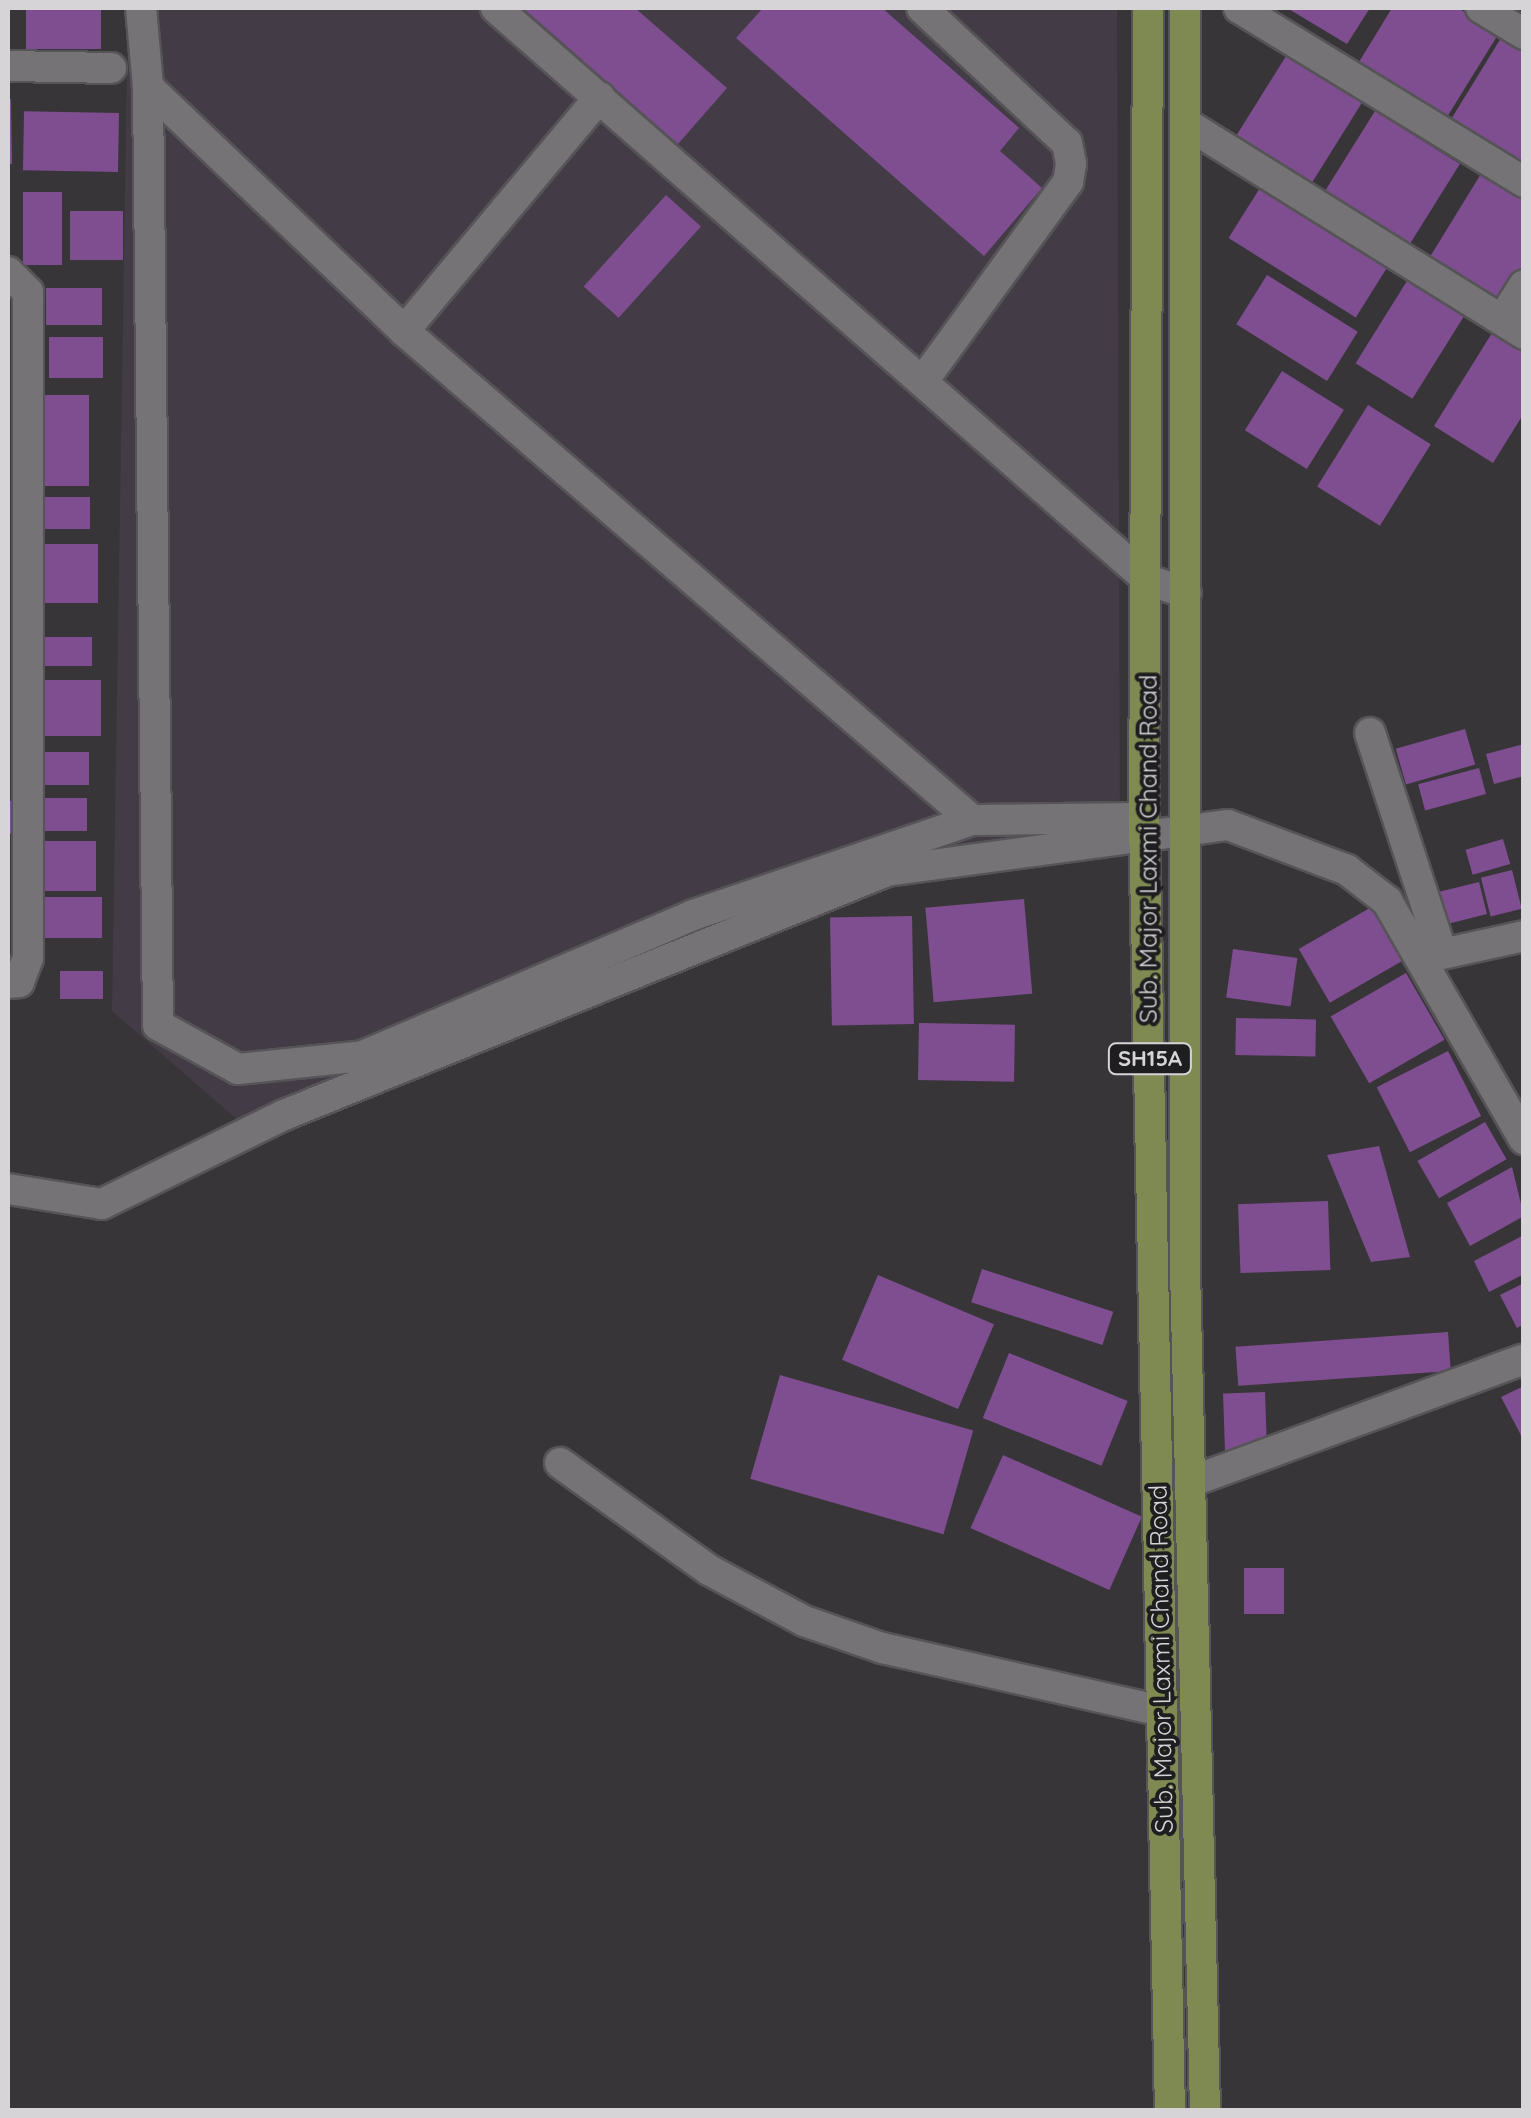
<!DOCTYPE html>
<style>
body{margin:0}
#map{position:relative;width:1531px;height:2118px;overflow:hidden;background:#383539;font-family:Quicksand,sans-serif}
div>[style]{position:absolute}
[style*='--x']{left:calc(var(--x)*1px);top:calc(var(--y)*1px);width:calc(var(--w)*1px);rotate:calc(var(--a)*1deg)}
.built>*{inset:0;background:#433c46}
.building>*{inset:0;background:#7f4e91;transform-origin:0 0}
.roads{filter:drop-shadow(2px 0 #565457) drop-shadow(-2px 0 #565457) drop-shadow(0 2px #565457) drop-shadow(0 -2px #565457)}
.minor>*{height:30px;margin:-15px;padding:0 15px;transform-origin:15px;border-radius:15px;background:#767377}
.major>*{height:30px;margin:-15px;padding:0 15px;transform-origin:15px;border-radius:15px;background:#7e8a51}
span{translate:-50% -50%;white-space:nowrap;text-align:center;line-height:1.15;-webkit-text-stroke:8px #1e1d1f;paint-order:stroke}
.shield-label span{padding:2px 8px;background:#1e1d1f;border:2px solid;border-radius:8px;-webkit-text-stroke-width:0}
.shield-label{font-size:22px;color:#d6d4d7;font-weight:700}
.street-label{font-size:25px;color:#d6d4d7}
.frame{position:absolute;inset:0;border:10px solid #d6d4d7;pointer-events:none}
</style>
<div id="map">
<div class="built">
<div style="clip-path:polygon(128px 8px,1117px 8px,1120px 833px,795px 887px,483px 1050px,239px 1121px,112px 1011px)"></div>
</div>
<div class="building">
<div style="left:26px;top:8px;width:75px;height:41px"></div>
<div style="clip-path:polygon(523px 8px,635px 8px,727px 88px,678px 144px)"></div>
<div style="clip-path:polygon(763px 8px,882px 8px,1019px 128px,1000px 151px,1042px 188px,984px 256px,736px 38px)"></div>
<div style="clip-path:polygon(1287px 8px,1370px 8px,1347px 44px)"></div>
<div style="clip-path:polygon(1392px 8px,1458px 8px,1499px 33px,1447px 117px,1359px 62px)"></div>
<div style="clip-path:polygon(1501px 38px,1524px 52px,1524px 166px,1450px 121px)"></div>
<div style="left:1288px;top:53px;width:89px;height:100px;rotate:32deg"></div>
<div style="clip-path:polygon(8px 99px,11px 99px,12px 164px,8px 164px)"></div>
<div style="left:1375px;top:111px;width:100px;height:97px;rotate:32deg"></div>
<div style="left:119px;top:113px;width:59px;height:95px;rotate:91deg"></div>
<div style="clip-path:polygon(1484px 169px,1524px 193px,1524px 269px,1501px 306px,1428px 260px)"></div>
<div style="left:1263px;top:183px;width:150px;height:65px;rotate:32deg"></div>
<div style="left:23px;top:192px;width:39px;height:73px"></div>
<div style="left:666px;top:195px;width:47px;height:123px;rotate:42deg"></div>
<div style="left:70px;top:211px;width:53px;height:49px"></div>
<div style="left:1267px;top:275px;width:107px;height:58px;rotate:32deg"></div>
<div style="left:1407px;top:281px;width:67px;height:97px;rotate:32deg"></div>
<div style="left:46px;top:288px;width:56px;height:37px"></div>
<div style="clip-path:polygon(1492px 333px,1524px 353px,1524px 413px,1493px 463px,1434px 426px)"></div>
<div style="left:103px;top:337px;width:41px;height:54px;rotate:90deg"></div>
<div style="left:1282px;top:371px;width:73px;height:70px;rotate:32deg"></div>
<div style="left:40px;top:395px;width:49px;height:91px"></div>
<div style="left:1368px;top:405px;width:74px;height:96px;rotate:32deg"></div>
<div style="left:35px;top:497px;width:55px;height:32px"></div>
<div style="left:37px;top:544px;width:61px;height:59px"></div>
<div style="left:40px;top:637px;width:52px;height:29px"></div>
<div style="left:40px;top:680px;width:61px;height:56px"></div>
<div style="left:1465px;top:729px;width:37px;height:72px;rotate:74deg"></div>
<div style="clip-path:polygon(1524px 744px,1524px 776px,1494px 784px,1486px 754px)"></div>
<div style="left:89px;top:752px;width:33px;height:46px;rotate:90deg"></div>
<div style="left:1479px;top:768px;width:27px;height:63px;rotate:75deg"></div>
<div style="left:42px;top:798px;width:45px;height:33px"></div>
<div style="left:8px;top:801px;width:4px;height:33px"></div>
<div style="left:1503px;top:839px;width:26px;height:39px;rotate:74deg"></div>
<div style="left:35px;top:841px;width:61px;height:50px"></div>
<div style="left:1512px;top:870px;width:40px;height:32px;rotate:76deg"></div>
<div style="left:1479px;top:882px;width:33px;height:48px;rotate:76deg"></div>
<div style="left:40px;top:897px;width:62px;height:41px"></div>
<div style="left:1024px;top:899px;width:95px;height:99px;rotate:85deg"></div>
<div style="left:1375px;top:905px;width:62px;height:88px;rotate:60deg"></div>
<div style="left:912px;top:916px;width:108px;height:82px;rotate:89deg"></div>
<div style="left:1233px;top:949px;width:65px;height:49px;rotate:8deg"></div>
<div style="left:60px;top:971px;width:43px;height:28px"></div>
<div style="left:1406px;top:973px;width:77px;height:87px;rotate:60deg"></div>
<div style="left:1236px;top:1018px;width:80px;height:37px;rotate:1deg"></div>
<div style="left:919px;top:1023px;width:96px;height:57px;rotate:1deg"></div>
<div style="left:1448px;top:1051px;width:73px;height:80px;rotate:63deg"></div>
<div style="left:1485px;top:1122px;width:43px;height:78px;rotate:60deg"></div>
<div style="clip-path:polygon(1379px 1146px,1410px 1257px,1371px 1262px,1327px 1155px)"></div>
<div style="clip-path:polygon(1512px 1167px,1524px 1216px,1470px 1246px,1447px 1203px)"></div>
<div style="left:1328px;top:1201px;width:69px;height:90px;rotate:88deg"></div>
<div style="clip-path:polygon(1524px 1235px,1524px 1274px,1489px 1292px,1474px 1261px)"></div>
<div style="left:982px;top:1269px;width:138px;height:35px;rotate:18deg"></div>
<div style="left:878px;top:1275px;width:126px;height:92px;rotate:23deg"></div>
<div style="clip-path:polygon(1524px 1283px,1524px 1324px,1517px 1328px,1500px 1295px)"></div>
<div style="left:1448px;top:1332px;width:39px;height:213px;rotate:86deg"></div>
<div style="left:1009px;top:1353px;width:128px;height:70px;rotate:22deg"></div>
<div style="left:780px;top:1375px;width:201px;height:108px;rotate:16deg"></div>
<div style="clip-path:polygon(1524px 1386px,1524px 1441px,1501px 1397px)"></div>
<div style="left:1265px;top:1392px;width:59px;height:42px;rotate:88deg"></div>
<div style="left:1003px;top:1455px;width:152px;height:80px;rotate:24deg"></div>
<div style="left:1244px;top:1568px;width:40px;height:46px"></div>
</div>
<div class="roads">
<div class="minor">
<div style="--x:141;--y:8;--w:79;--a:84.9"></div>
<div style="--x:148;--y:87;--w:354;--a:43.6"></div>
<div style="--x:404;--y:331;--w:749;--a:40.73"></div>
<div style="--x:496;--y:8;--w:867;--a:41.26"></div>
<div style="--x:1148;--y:580;--w:40;--a:18.9"></div>
<div style="--x:922;--y:8;--w:198;--a:43"></div>
<div style="--x:1067;--y:143;--w:21;--a:79"></div>
<div style="--x:1071;--y:164;--w:18;--a:99"></div>
<div style="--x:1068;--y:182;--w:246;--a:126.1"></div>
<div style="--x:1239;--y:8;--w:334;--a:31.4"></div>
<div style="--x:1481;--y:8;--w:50;--a:31.2"></div>
<div style="--x:8;--y:66;--w:103;--a:1.1"></div>
<div style="--x:148;--y:87;--w:938;--a:89.39"></div>
<div style="--x:158;--y:1025;--w:91;--a:28.8"></div>
<div style="--x:238;--y:1069;--w:126;--a:-5.9"></div>
<div style="--x:363;--y:1056;--w:359;--a:-23.1"></div>
<div style="--x:693;--y:915;--w:295;--a:-18.8"></div>
<div style="--x:972;--y:820;--w:172;--a:-0.7"></div>
<div style="--x:1185;--y:123;--w:399;--a:31.9"></div>
<div style="--x:8;--y:272;--w:28;--a:45"></div>
<div style="--x:28;--y:292;--w:666;--a:90"></div>
<div style="--x:28;--y:958;--w:26;--a:111"></div>
<div style="--x:19;--y:982;--w:11;--a:175"></div>
<div style="--x:1502;--y:320;--w:41;--a:-57.8"></div>
<div style="--x:404;--y:331;--w:305;--a:-50.1"></div>
<div style="--x:1370;--y:733;--w:231;--a:71.9"></div>
<div style="--x:1424;--y:958;--w:102;--a:-12.4"></div>
<div style="--x:8;--y:1189;--w:95;--a:9.1"></div>
<div style="--x:102;--y:1204;--w:203;--a:-26.1"></div>
<div style="--x:284;--y:1115;--w:650;--a:-22.03"></div>
<div style="--x:887;--y:871;--w:344;--a:-7.7"></div>
<div style="--x:1228;--y:825;--w:127;--a:20.7"></div>
<div style="--x:1347;--y:870;--w:51;--a:37.8"></div>
<div style="--x:1387;--y:901;--w:275;--a:60.1"></div>
<div style="--x:560;--y:1463;--w:183;--a:35.7"></div>
<div style="--x:709;--y:1570;--w:108;--a:28.2"></div>
<div style="--x:804;--y:1621;--w:83;--a:19.1"></div>
<div style="--x:882;--y:1648;--w:287;--a:12.7"></div>
<div style="--x:1190;--y:1482;--w:353;--a:-20.2"></div>
</div>
<div class="major">
<div style="--x:1148;--y:8;--w:810;--a:90.28"></div>
<div style="--x:1144;--y:818;--w:1292;--a:88.85"></div>
<div style="--x:1185;--y:8;--w:1260;--a:90"></div>
<div style="--x:1185;--y:1268;--w:842;--a:88.64"></div>
</div>
</div>
<div class="shield-label">
<span style="left:1150px;top:1059px">SH15A</span>
</div>
<div class="street-label">
<span style="left:1148px;top:849px;rotate:-90deg">Sub. Major Laxmi Chand Road</span>
<span style="left:1161px;top:1659px;rotate:-91deg">Sub. Major Laxmi Chand Road</span>
</div>
<div class="frame"></div>
</div>
